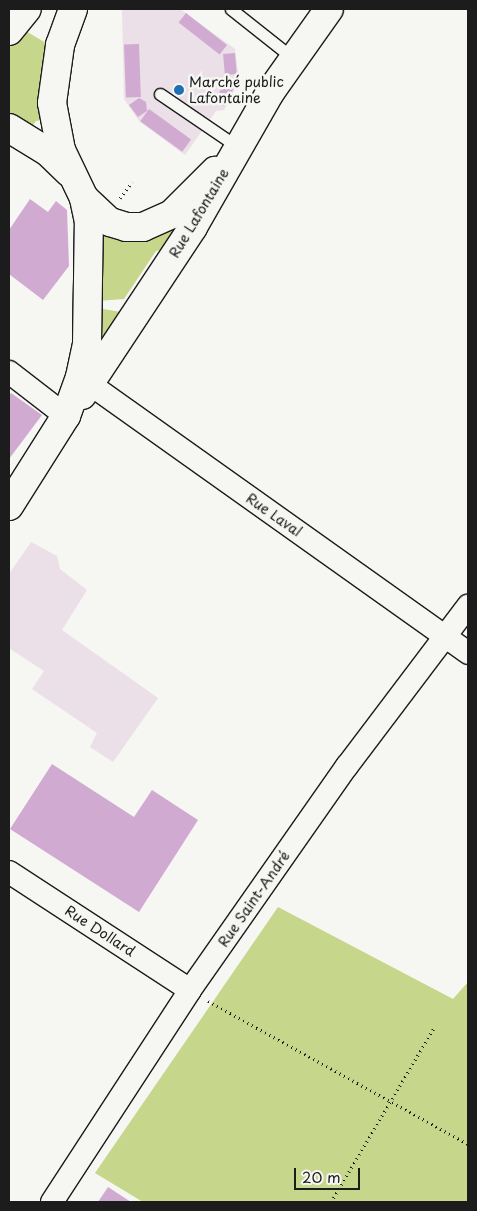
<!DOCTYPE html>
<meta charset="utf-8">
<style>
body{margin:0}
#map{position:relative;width:477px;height:1211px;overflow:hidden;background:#f6f6f2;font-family:"Playpen Sans",sans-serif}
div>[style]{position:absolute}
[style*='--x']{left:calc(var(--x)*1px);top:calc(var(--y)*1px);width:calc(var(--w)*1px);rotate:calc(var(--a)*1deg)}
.built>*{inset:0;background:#ebdfe8}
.green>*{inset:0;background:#c6d68a}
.building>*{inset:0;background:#d1aad2;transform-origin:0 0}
.path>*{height:3px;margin-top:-1.5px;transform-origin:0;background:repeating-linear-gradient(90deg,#1c1c1c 0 1px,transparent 0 5px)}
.roads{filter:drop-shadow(1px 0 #1c1c1c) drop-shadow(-1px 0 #1c1c1c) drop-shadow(0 1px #1c1c1c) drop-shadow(0 -1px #1c1c1c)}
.lane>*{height:11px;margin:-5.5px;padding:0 5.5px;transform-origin:5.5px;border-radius:5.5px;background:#f6f6f2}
.street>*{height:22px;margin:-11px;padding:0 11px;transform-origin:11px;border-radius:11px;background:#f6f6f2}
.secondary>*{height:28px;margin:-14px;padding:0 14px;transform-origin:14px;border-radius:14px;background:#f6f6f2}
.dots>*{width:14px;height:14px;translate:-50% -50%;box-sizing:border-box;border:2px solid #f6f6f2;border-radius:50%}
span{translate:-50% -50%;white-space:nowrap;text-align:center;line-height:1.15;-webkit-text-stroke:5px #f6f6f2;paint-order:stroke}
.poi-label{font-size:14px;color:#1c1c1c}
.left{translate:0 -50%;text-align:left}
.street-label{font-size:14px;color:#1c1c1c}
.frame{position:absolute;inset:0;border:10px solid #1c1c1c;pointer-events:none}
.scale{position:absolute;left:294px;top:1168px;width:66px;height:22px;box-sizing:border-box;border:2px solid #1c1c1c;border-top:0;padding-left:6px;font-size:15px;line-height:18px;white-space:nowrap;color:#1c1c1c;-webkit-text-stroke:4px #f6f6f2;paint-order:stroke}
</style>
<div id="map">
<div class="built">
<div style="clip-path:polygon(122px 9px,180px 9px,235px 49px,239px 81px,224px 110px,216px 111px,185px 155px,139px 121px,124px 99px)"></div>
<div style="clip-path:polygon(31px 542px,57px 556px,60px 569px,87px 590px,62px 630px,158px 698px,113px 762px,90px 747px,97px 733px,32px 689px,44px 671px,9px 648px,9px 574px)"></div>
</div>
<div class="green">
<div style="clip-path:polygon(24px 30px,46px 43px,40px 83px,42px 120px,36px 121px,30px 129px,9px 117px,9px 47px)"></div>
<div style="clip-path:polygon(185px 220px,164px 249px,156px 251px,124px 299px,97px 301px,102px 231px)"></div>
<div style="clip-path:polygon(97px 308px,121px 312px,101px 343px)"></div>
<div style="clip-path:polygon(278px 907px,453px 999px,468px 982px,468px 1202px,143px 1202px,95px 1173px)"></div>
</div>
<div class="building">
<div style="left:186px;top:13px;width:52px;height:12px;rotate:38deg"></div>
<div style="left:139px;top:44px;width:53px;height:15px;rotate:88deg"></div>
<div style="left:235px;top:53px;width:21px;height:12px;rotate:85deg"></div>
<div style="left:226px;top:79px;width:11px;height:25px;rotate:27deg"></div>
<div style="clip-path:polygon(139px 98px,146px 102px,147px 111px,138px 117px,129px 105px)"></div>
<div style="left:149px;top:109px;width:52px;height:15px;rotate:36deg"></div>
<div style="clip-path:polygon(30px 199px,48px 212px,56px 201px,67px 210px,69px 266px,43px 300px,9px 274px,9px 230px)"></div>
<div style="clip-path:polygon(11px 393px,42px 415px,9px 459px,9px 395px)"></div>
<div style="clip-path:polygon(52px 764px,134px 817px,152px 790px,198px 820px,139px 912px,10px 829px)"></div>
<div style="clip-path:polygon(108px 1187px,131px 1202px,98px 1202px)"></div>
</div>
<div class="path">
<div style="--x:120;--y:198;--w:20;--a:-53"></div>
<div style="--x:208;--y:1001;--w:297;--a:28.8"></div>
<div style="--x:331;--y:1202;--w:202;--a:-59.4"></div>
</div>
<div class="roads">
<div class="lane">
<div style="--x:231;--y:9;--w:80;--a:38.4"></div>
<div style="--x:160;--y:94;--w:94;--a:34.2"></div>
</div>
<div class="street">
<div style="--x:9;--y:372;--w:72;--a:37.7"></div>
<div style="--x:80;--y:377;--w:476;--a:35.4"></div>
<div style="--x:9;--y:872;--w:216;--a:33.1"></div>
<div style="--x:52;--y:1202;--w:253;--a:-56.9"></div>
<div style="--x:190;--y:990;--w:274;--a:-55"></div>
<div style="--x:347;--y:766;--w:201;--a:-52.9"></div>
</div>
<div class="secondary">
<div style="--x:9;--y:31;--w:28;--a:-51"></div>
<div style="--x:9;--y:128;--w:46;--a:31.6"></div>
<div style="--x:48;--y:152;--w:29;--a:44"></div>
<div style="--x:84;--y:198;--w:35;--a:43"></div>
<div style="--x:110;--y:222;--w:17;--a:17"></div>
<div style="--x:126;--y:227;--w:17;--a:0"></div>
<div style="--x:143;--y:227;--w:32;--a:-24"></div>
<div style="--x:172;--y:214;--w:61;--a:-45"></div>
<div style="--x:82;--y:395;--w:201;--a:-56.5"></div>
<div style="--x:193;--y:227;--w:157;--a:-60.2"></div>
<div style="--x:271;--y:91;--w:100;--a:-54.7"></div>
<div style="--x:9;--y:506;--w:107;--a:-57.7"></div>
<div style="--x:66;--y:416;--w:41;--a:-70.3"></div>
<div style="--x:80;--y:377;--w:35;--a:-78"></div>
<div style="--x:87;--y:343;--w:121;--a:-89.1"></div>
<div style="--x:89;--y:222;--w:25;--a:-102"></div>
<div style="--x:84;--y:198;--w:53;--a:-115.6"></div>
<div style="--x:61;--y:150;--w:48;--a:-100.8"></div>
<div style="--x:52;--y:103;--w:59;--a:-82.1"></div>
<div style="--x:60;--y:45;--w:38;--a:-70"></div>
</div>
</div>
<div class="dots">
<div style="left:179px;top:90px;background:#1f6fb2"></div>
</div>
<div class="poi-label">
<span class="left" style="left:189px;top:90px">Marché public<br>Lafontaine</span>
</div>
<div class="street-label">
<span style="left:199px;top:213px;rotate:-59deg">Rue Lafontaine</span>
<span style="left:274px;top:515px;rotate:35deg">Rue Laval</span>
<span style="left:254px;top:899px;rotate:-55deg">Rue Saint-André</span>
<span style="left:100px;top:931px;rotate:33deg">Rue Dollard</span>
</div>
<div class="frame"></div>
<div class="scale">20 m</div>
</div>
